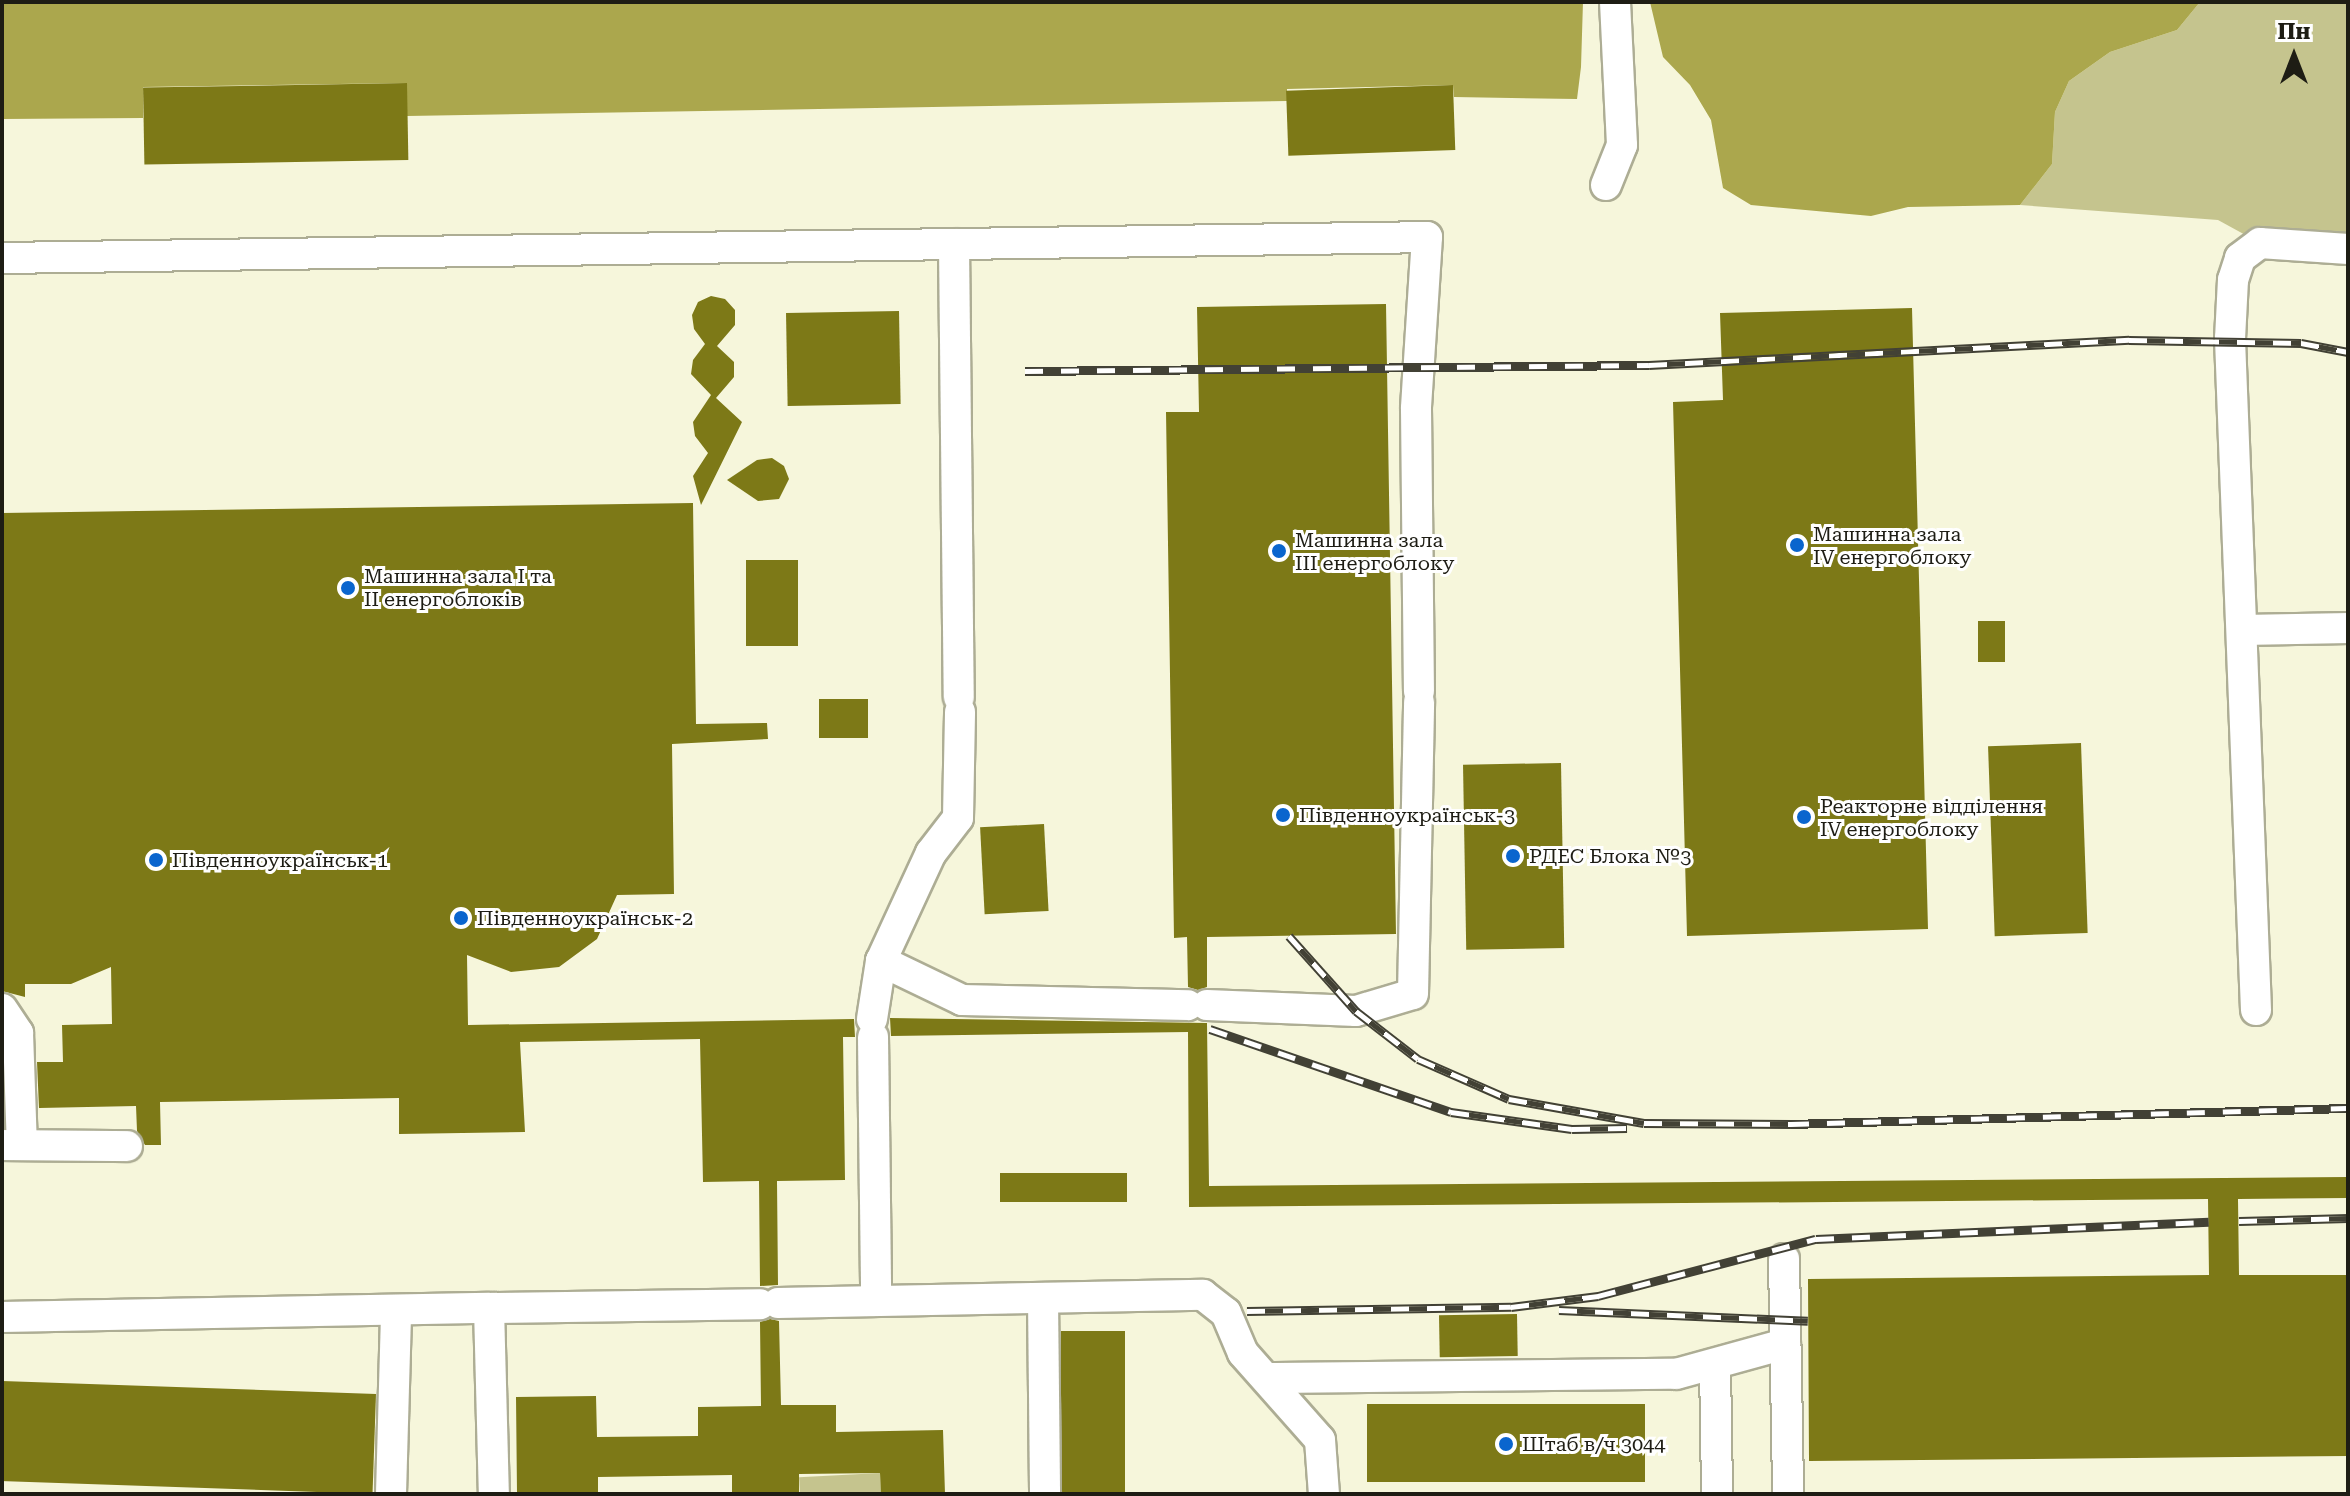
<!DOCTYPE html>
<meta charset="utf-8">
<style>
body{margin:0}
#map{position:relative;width:2350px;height:1496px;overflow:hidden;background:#f6f6db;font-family:"Roboto Serif",serif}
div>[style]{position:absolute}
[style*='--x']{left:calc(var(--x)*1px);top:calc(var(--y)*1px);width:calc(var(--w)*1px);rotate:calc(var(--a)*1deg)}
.green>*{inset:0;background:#c5c48e;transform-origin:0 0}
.water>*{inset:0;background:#aba74d}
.building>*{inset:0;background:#7d7917;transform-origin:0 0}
.roads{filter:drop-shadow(2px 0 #adad94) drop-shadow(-2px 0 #adad94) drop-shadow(0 2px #adad94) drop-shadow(0 -2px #adad94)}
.minor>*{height:30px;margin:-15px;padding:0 15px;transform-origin:15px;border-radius:15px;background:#fff}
.rail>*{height:9px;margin-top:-4.5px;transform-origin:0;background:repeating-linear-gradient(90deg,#fff 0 18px,#424135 0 36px);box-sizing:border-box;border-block:2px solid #424135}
.dots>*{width:22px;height:22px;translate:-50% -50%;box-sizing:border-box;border:4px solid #fff;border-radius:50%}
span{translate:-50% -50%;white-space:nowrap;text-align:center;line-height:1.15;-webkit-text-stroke:6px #fff;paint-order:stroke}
.poi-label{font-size:20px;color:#1e1d14}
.left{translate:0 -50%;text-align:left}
.frame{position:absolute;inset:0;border:4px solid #1e1d14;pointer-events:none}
.north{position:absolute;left:2254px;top:16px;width:80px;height:80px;-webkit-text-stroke:6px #fff;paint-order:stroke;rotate:0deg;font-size:22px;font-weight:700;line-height:32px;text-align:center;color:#1e1d14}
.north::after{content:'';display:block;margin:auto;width:28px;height:36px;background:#1e1d14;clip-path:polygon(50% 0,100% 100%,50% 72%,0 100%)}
</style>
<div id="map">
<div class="green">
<div style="clip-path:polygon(2200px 2px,2348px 2px,2348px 249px,2260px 243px,2218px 220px,2020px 205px,2052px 164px,2055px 112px,2069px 81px,2110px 52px,2177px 30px)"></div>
<div style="left:880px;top:1473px;width:21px;height:81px;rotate:87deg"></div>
</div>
<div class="water">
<div style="clip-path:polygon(2px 2px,1583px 2px,1581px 67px,1577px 99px,1454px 97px,1453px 85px,1287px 89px,1287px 101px,407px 116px,406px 83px,143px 87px,143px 118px,2px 119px)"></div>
<div style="clip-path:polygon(1650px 2px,2200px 2px,2177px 30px,2110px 52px,2069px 81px,2055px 112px,2052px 164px,2020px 205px,1908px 207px,1871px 216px,1751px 205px,1723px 188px,1711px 120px,1690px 85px,1663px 57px)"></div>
</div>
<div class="building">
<div style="left:407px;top:83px;width:77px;height:264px;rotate:89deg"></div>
<div style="left:1453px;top:85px;width:65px;height:167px;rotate:88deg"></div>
<div style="clip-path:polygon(711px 296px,725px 299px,735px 310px,735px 325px,717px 346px,734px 362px,734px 377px,716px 398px,742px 422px,701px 505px,693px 476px,708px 453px,695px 436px,693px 422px,711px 395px,691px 374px,693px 360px,705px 344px,694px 329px,692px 315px,698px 302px)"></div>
<div style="clip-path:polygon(1386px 304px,1396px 934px,1207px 937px,1207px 987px,1198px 990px,1188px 987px,1187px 937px,1174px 938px,1166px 412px,1199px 412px,1197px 307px)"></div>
<div style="clip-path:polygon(1912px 308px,1928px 929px,1687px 936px,1673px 402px,1723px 400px,1720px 313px)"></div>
<div style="left:899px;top:311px;width:93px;height:113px;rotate:89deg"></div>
<div style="clip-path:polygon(772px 458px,784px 466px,789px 479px,779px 499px,758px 501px,727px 480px,757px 460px)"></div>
<div style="clip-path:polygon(693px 503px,696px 724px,767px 723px,768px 739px,672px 744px,674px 894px,617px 895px,597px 939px,559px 967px,511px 972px,467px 955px,468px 1025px,854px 1019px,855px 1037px,843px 1037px,845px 1180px,777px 1181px,778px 1285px,760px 1286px,759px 1181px,703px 1182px,700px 1039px,520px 1042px,525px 1132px,399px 1134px,399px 1098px,160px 1102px,161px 1145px,145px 1145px,137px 1131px,136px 1106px,39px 1108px,37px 1062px,63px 1062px,62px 1025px,112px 1024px,111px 967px,71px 984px,25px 984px,25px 997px,2px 991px,2px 513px)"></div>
<div style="left:746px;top:560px;width:52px;height:86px"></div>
<div style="left:1978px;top:621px;width:27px;height:41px"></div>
<div style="left:868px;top:699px;width:39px;height:49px;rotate:90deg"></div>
<div style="left:2081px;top:743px;width:190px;height:93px;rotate:88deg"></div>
<div style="left:1561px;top:763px;width:185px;height:98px;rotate:89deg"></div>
<div style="left:1044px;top:824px;width:87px;height:64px;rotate:87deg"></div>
<div style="clip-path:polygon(890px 1018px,1207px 1023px,1209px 1186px,2348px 1177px,2348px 1198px,2238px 1199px,2239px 1275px,2348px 1275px,2348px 1456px,1809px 1461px,1808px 1279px,2209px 1275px,2208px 1199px,1189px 1207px,1188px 1032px,891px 1036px)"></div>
<div style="left:1127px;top:1173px;width:29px;height:127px;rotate:90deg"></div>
<div style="left:1517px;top:1314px;width:42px;height:78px;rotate:89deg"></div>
<div style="clip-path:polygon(770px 1319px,779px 1321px,781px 1405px,836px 1405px,836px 1432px,943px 1430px,945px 1494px,881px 1494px,880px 1473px,799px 1474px,799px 1494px,732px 1494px,732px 1475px,598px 1477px,598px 1494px,517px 1494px,516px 1397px,596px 1396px,597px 1437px,698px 1436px,698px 1407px,761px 1406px,760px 1322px)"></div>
<div style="left:1125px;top:1331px;width:163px;height:64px;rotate:90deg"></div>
<div style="left:376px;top:1394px;width:100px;height:374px;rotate:92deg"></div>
<div style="left:1645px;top:1404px;width:78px;height:278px;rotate:90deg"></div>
</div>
<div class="roads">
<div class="minor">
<div style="--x:1606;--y:185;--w:43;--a:-68.2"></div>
<div style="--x:1622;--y:145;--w:143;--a:-92.8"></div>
<div style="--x:954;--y:244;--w:453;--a:89.4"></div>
<div style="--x:2;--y:258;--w:1425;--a:-0.84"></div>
<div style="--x:1427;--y:237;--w:172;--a:93.7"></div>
<div style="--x:1416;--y:409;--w:282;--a:89.4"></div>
<div style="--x:2244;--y:630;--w:104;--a:-1.1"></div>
<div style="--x:881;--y:961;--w:90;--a:25.7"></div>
<div style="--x:962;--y:1000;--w:226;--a:1.3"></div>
<div style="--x:1207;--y:1005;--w:149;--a:2.3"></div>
<div style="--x:1356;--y:1011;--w:59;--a:-16.6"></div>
<div style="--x:1413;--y:994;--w:292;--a:-88.8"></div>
<div style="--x:2;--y:1009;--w:29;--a:56"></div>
<div style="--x:18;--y:1033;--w:112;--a:88"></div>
<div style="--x:2256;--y:1010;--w:672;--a:-92.22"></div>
<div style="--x:2230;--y:339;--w:59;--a:-87.1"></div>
<div style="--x:2233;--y:280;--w:23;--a:-72"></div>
<div style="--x:2240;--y:258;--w:25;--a:-37"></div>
<div style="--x:2260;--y:243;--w:88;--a:3.9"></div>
<div style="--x:872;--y:1019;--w:59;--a:-81.2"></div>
<div style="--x:881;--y:961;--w:119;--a:-65.2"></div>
<div style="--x:931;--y:853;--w:44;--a:-52.4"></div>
<div style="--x:958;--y:818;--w:106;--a:-88.9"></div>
<div style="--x:873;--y:1037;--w:264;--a:89.3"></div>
<div style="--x:4;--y:1145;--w:123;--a:0.5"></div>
<div style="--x:1784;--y:1259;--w:235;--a:89"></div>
<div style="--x:1043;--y:1298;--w:196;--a:89.4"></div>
<div style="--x:778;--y:1303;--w:425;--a:-1.1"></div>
<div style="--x:1203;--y:1295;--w:29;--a:38"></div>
<div style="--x:1226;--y:1313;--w:43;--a:67"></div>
<div style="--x:1243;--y:1353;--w:116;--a:48.5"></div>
<div style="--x:1320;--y:1440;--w:54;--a:85.8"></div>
<div style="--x:489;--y:1308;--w:271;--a:-0.8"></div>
<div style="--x:2;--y:1317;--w:487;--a:-1.1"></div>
<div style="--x:489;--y:1308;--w:186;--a:88.5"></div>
<div style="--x:1715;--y:1364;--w:130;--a:89.1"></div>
<div style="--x:1267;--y:1378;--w:409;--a:-0.6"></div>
<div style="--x:1676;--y:1374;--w:113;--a:-15.4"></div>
<div style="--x:391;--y:1494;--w:184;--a:-88.4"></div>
</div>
</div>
<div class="rail">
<div style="--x:1025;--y:371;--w:624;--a:-0.55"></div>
<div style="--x:1649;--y:365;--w:481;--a:-3"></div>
<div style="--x:2129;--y:340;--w:172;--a:1"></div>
<div style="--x:2301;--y:343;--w:48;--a:10.8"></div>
<div style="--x:1289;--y:936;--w:101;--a:48.2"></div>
<div style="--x:1356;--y:1011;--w:78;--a:37.7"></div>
<div style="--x:1418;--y:1059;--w:99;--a:23.7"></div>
<div style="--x:1509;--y:1099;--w:137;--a:10.1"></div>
<div style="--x:1644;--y:1123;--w:147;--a:0.4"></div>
<div style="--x:1791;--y:1124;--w:557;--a:-1.65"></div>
<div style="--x:1210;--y:1029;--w:255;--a:19"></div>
<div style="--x:1451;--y:1112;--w:122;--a:8"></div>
<div style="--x:1572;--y:1129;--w:55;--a:-1"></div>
<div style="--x:2239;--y:1221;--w:109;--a:-1.6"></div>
<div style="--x:1559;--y:1310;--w:249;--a:2.5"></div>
<div style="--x:1247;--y:1311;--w:264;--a:-0.9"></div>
<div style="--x:1511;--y:1307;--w:88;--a:-7.2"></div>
<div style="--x:1598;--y:1296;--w:225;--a:-14.7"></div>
<div style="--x:1816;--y:1239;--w:393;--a:-2.5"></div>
</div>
<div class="dots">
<div style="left:1797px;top:545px;background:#0a65ce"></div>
<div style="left:1279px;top:551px;background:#0a65ce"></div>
<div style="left:348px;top:588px;background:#0a65ce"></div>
<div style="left:1283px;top:815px;background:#0a65ce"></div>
<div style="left:1804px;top:817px;background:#0a65ce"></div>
<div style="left:1513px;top:856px;background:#0a65ce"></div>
<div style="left:156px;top:860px;background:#0a65ce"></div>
<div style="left:461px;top:918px;background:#0a65ce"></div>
<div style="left:1506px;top:1444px;background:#0a65ce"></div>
</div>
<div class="poi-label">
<span class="left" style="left:1813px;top:546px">Машинна зала<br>IV енергоблоку</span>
<span class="left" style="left:1295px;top:552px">Машинна зала<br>III енергоблоку</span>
<span class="left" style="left:364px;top:588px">Машинна зала I та<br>II енергоблоків</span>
<span class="left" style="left:1820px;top:818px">Реакторне відділення<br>IV енергоблоку</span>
<span class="left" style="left:1299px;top:815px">Південноукраїнськ-3</span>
<span class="left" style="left:1529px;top:856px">РДЕС Блока №3</span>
<span class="left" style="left:172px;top:860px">Південноукраїнськ-1</span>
<span class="left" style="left:477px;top:918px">Південноукраїнськ-2</span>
<span class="left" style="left:1522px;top:1444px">Штаб в/ч 3044</span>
</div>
<div class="frame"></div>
<div class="north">Пн</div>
</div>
